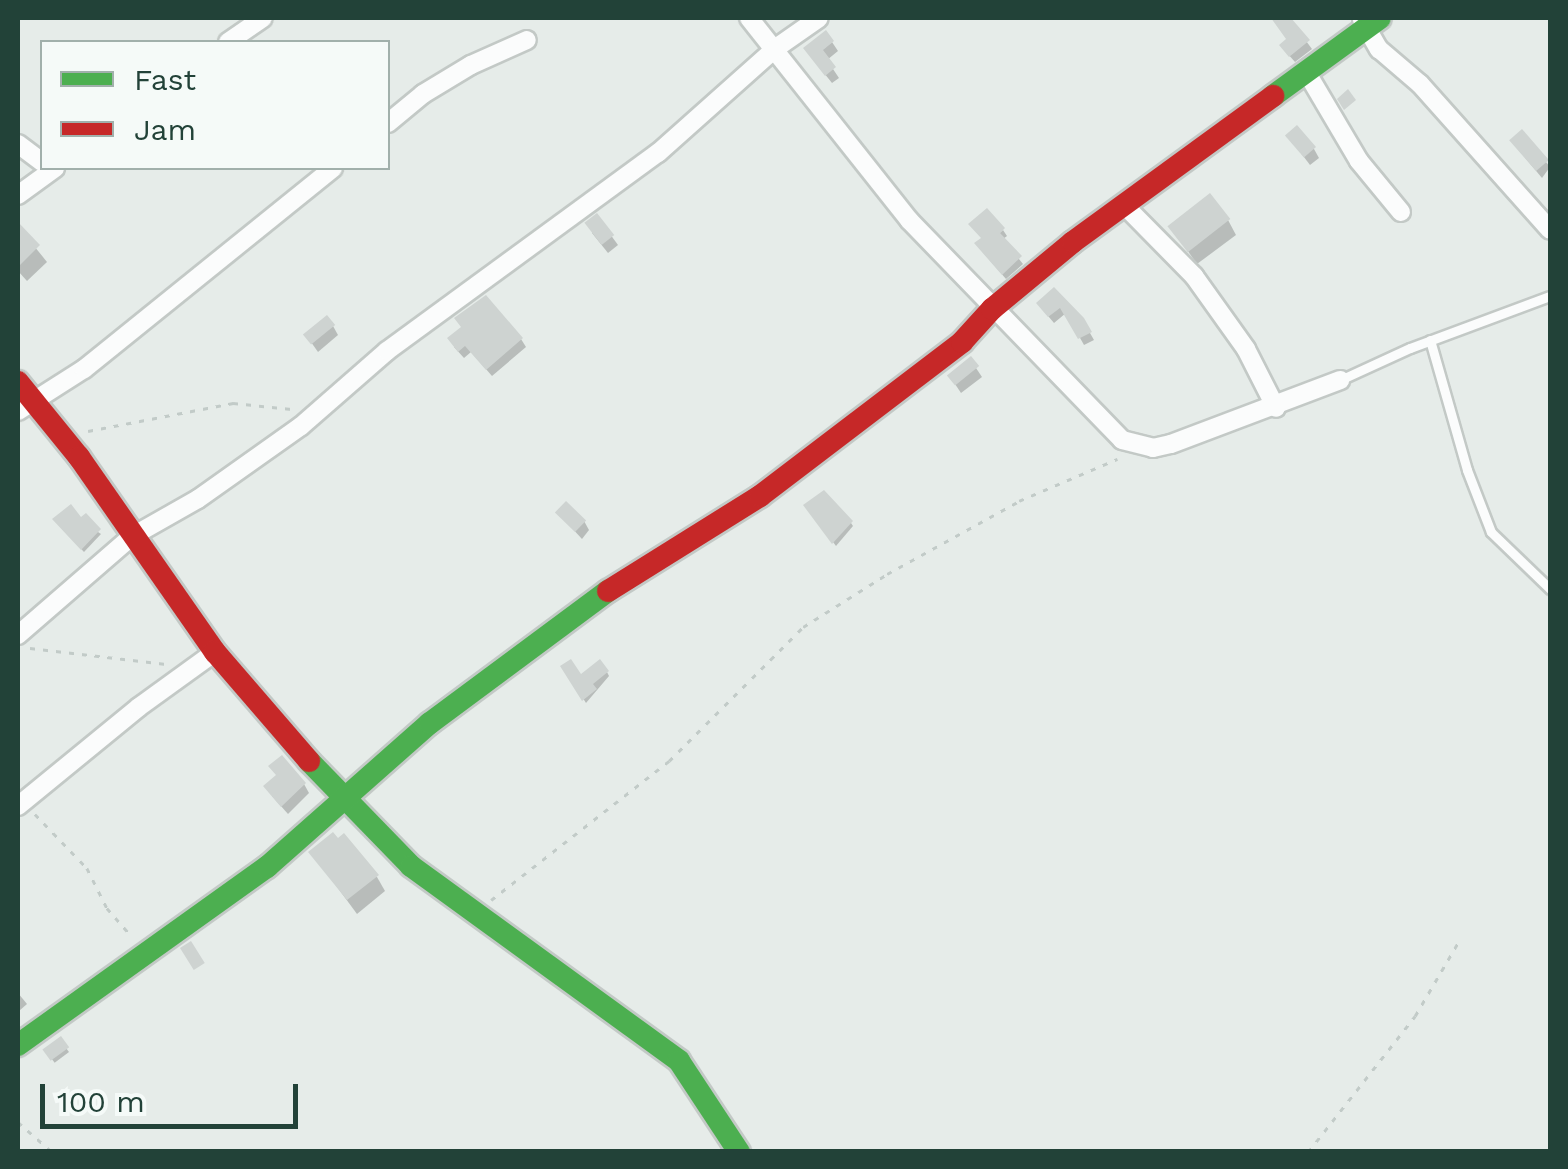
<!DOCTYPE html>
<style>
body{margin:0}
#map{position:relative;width:1568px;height:1169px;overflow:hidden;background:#e6ece9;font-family:"Work Sans",sans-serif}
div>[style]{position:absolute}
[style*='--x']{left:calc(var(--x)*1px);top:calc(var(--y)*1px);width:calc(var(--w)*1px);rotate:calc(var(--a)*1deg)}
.shadow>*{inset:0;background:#0003;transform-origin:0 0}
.building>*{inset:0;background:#ced3d1;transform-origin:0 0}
.path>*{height:2.5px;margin-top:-1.25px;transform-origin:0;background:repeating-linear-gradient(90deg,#c2cbc8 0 5px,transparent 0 13px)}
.roads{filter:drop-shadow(2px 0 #c3c9c6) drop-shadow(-2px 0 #c3c9c6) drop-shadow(0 2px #c3c9c6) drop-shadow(0 -2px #c3c9c6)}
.lane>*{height:9px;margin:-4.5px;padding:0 4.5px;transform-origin:4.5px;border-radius:4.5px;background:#fbfcfc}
.street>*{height:18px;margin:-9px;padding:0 9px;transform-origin:9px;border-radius:9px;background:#fbfcfc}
.fast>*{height:22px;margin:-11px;padding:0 11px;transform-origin:11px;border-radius:11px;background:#4caf50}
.jam>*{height:22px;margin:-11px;padding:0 11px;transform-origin:11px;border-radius:11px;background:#c62828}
span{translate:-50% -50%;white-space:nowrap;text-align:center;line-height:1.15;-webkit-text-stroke:8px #f5faf8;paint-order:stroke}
.frame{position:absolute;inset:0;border:20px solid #224238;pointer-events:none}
.legend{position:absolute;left:40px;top:40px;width:350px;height:130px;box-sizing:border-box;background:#f5faf8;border:2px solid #a1b0ab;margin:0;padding:12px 18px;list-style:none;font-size:30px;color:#224238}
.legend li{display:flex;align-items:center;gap:20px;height:50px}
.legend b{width:50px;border:2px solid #a1b0ab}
.scale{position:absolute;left:40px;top:1084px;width:258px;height:45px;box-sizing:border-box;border:5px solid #224238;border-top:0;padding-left:12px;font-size:30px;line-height:35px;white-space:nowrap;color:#224238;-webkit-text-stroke:8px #f5faf8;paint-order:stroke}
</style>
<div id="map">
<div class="shadow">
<div style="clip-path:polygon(1289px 18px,1312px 49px,1295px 62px,1287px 53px,1289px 40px,1275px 19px)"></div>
<div style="clip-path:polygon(832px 42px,838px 51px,827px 60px,839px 78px,832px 83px,812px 58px)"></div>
<div style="clip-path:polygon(1522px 132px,1550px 167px,1542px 178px,1517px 148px)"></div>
<div style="clip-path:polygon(1288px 136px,1314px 149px,1319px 158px,1310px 165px)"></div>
<div style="clip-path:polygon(597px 216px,618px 245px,608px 253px,592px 233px)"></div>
<div style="clip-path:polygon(1228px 220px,1236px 235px,1197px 264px,1170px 226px)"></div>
<div style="clip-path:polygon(18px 226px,47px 262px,27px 281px,18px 271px)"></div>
<div style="clip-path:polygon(1003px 230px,1007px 236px,1003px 239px,1023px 264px,1006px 279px,981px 250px)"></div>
<div style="clip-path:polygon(1054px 291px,1090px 333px,1094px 340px,1084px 345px,1066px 313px,1054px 323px,1043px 310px)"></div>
<div style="clip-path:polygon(333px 326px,338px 335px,318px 352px,306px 335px)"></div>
<div style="clip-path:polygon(521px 339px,526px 347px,492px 376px,471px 352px,464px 358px,454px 347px)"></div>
<div style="clip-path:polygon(970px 359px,982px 377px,961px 393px,955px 384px)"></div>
<div style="clip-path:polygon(806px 506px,851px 523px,853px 526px,836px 546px)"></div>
<div style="clip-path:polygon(558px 513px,584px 521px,589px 530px,582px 539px)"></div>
<div style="clip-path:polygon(80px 520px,101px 534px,84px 552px,57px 523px)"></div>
<div style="clip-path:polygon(563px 667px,581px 678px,607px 672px,609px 676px,586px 703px)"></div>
<div style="clip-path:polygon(304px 784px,309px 793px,288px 814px,272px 796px)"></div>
<div style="clip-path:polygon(312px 853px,377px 877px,385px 891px,357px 914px)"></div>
<div style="clip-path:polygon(18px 993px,27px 1004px,19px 1011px,18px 1010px)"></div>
<div style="left:60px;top:1040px;width:15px;height:18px;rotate:53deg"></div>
</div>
<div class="building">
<div style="clip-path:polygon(1271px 18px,1291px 18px,1310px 40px,1289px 57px,1279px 45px,1286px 39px)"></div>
<div style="clip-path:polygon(826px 30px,834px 41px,823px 50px,836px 67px,825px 76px,803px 48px)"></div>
<div style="clip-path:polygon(1348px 89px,1356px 100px,1344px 110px,1337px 99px)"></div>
<div style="left:1297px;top:125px;width:29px;height:16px;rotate:49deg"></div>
<div style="left:1522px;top:129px;width:41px;height:17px;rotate:49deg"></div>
<div style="left:1210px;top:193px;width:33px;height:54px;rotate:52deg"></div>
<div style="clip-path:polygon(987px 208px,1005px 228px,1000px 233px,1022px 256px,1002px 275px,974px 243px,981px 238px,968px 224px)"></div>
<div style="left:597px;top:213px;width:28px;height:16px;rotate:52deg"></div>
<div style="clip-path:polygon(18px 222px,40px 245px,18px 267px)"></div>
<div style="clip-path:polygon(1054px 287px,1084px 318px,1092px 332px,1078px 339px,1060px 308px,1048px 317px,1036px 303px)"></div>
<div style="clip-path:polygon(486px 295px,523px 338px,486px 370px,465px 346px,458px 352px,447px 338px,461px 327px,454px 318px)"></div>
<div style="left:327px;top:315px;width:13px;height:31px;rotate:51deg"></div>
<div style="left:971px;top:356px;width:13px;height:31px;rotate:51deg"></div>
<div style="clip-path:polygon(824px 490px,853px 521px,832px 544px,803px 505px)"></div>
<div style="left:566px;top:501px;width:28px;height:16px;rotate:44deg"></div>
<div style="clip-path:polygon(71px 504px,81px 517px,86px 513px,101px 529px,81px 550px,52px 519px)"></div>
<div style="clip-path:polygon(571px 659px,581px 674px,600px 659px,609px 671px,593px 684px,597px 689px,582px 701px,560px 666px)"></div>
<div style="clip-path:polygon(282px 755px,306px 783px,281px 807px,263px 786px,276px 775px,268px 766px)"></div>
<div style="clip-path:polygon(333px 832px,338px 838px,344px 833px,379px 875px,347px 900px,308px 852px)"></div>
<div style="left:191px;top:941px;width:26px;height:13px;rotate:58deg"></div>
<div style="left:61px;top:1036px;width:14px;height:23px;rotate:54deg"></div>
</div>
<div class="path">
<div style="--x:88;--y:431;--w:148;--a:-10.9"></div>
<div style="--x:233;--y:403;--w:59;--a:5.8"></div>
<div style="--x:30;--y:648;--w:137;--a:6.7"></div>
<div style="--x:35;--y:814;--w:75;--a:46.1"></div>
<div style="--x:87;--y:868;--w:45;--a:63.4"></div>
<div style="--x:107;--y:908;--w:37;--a:49"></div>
<div style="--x:491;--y:900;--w:226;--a:-38"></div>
<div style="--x:669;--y:761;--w:190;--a:-45"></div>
<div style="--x:803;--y:627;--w:99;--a:-32.2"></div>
<div style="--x:887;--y:574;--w:151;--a:-28.9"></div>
<div style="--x:1019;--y:501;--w:107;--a:-23.2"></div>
<div style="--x:18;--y:1122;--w:45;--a:41.4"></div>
<div style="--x:1308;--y:1152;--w:173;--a:-51.8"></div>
<div style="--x:1415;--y:1016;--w:87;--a:-59.6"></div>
</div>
<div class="roads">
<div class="lane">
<div style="--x:1430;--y:340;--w:135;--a:74.1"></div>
<div style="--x:1467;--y:470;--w:66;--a:68.8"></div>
<div style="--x:1491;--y:532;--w:82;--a:44"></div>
<div style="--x:1340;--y:380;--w:77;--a:-24.6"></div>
<div style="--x:1410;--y:348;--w:149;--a:-20.4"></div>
</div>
<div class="street">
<div style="--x:749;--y:18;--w:258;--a:51.6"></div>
<div style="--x:909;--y:220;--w:306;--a:45.9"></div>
<div style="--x:1122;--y:440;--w:32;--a:14"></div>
<div style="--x:1153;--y:448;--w:18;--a:-13"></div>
<div style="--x:1171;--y:444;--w:181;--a:-20.7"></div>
<div style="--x:1362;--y:20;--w:34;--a:60"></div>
<div style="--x:1379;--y:49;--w:54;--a:40.5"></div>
<div style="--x:1420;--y:84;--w:195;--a:48.3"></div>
<div style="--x:228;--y:42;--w:42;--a:-34.4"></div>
<div style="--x:1307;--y:73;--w:102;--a:59.4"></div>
<div style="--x:1359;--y:161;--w:66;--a:50.5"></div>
<div style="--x:388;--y:123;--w:45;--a:-39.6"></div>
<div style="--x:423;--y:94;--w:56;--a:-31.1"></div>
<div style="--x:471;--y:65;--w:61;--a:-24.1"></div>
<div style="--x:18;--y:144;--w:30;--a:37"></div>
<div style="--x:18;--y:195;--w:46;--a:-36.1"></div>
<div style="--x:1126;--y:207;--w:97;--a:45.4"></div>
<div style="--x:1194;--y:276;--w:90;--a:54.5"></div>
<div style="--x:1246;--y:349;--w:66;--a:63"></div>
<div style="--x:18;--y:411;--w:78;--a:-32.5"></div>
<div style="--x:84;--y:369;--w:320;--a:-38.9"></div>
<div style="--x:18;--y:635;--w:150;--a:-40.9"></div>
<div style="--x:131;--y:537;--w:77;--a:-29.6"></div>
<div style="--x:198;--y:499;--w:126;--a:-35.3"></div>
<div style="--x:301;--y:426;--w:114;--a:-41.1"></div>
<div style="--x:387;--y:351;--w:336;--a:-36.2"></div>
<div style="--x:658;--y:153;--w:158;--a:-41.7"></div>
<div style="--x:776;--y:48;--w:52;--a:-34.9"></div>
<div style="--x:18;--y:806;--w:156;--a:-39.3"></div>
<div style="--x:139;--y:707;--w:94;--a:-35.9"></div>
</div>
<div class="fast">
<div style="--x:1273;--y:96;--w:132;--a:-36.1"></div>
<div style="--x:309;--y:761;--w:146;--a:45.8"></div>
<div style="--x:411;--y:866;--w:331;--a:36"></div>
<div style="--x:679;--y:1061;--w:109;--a:56.6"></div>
<div style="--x:18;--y:1045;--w:306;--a:-35.6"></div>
<div style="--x:267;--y:867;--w:217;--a:-41.5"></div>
<div style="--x:430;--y:723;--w:222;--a:-36.6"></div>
</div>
<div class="jam">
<div style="--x:18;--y:382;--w:97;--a:50.9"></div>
<div style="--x:79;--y:457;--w:238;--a:55.1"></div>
<div style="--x:215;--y:652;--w:144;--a:49.2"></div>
<div style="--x:608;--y:591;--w:179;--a:-32"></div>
<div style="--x:760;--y:496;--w:254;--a:-37.3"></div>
<div style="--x:962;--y:342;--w:45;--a:-47.7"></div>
<div style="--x:992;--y:309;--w:105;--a:-39.6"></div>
<div style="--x:1073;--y:242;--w:248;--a:-36.1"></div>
</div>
</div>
<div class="frame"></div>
<ul class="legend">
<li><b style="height:12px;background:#4caf50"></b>Fast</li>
<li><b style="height:12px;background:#c62828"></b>Jam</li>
</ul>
<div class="scale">100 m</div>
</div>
